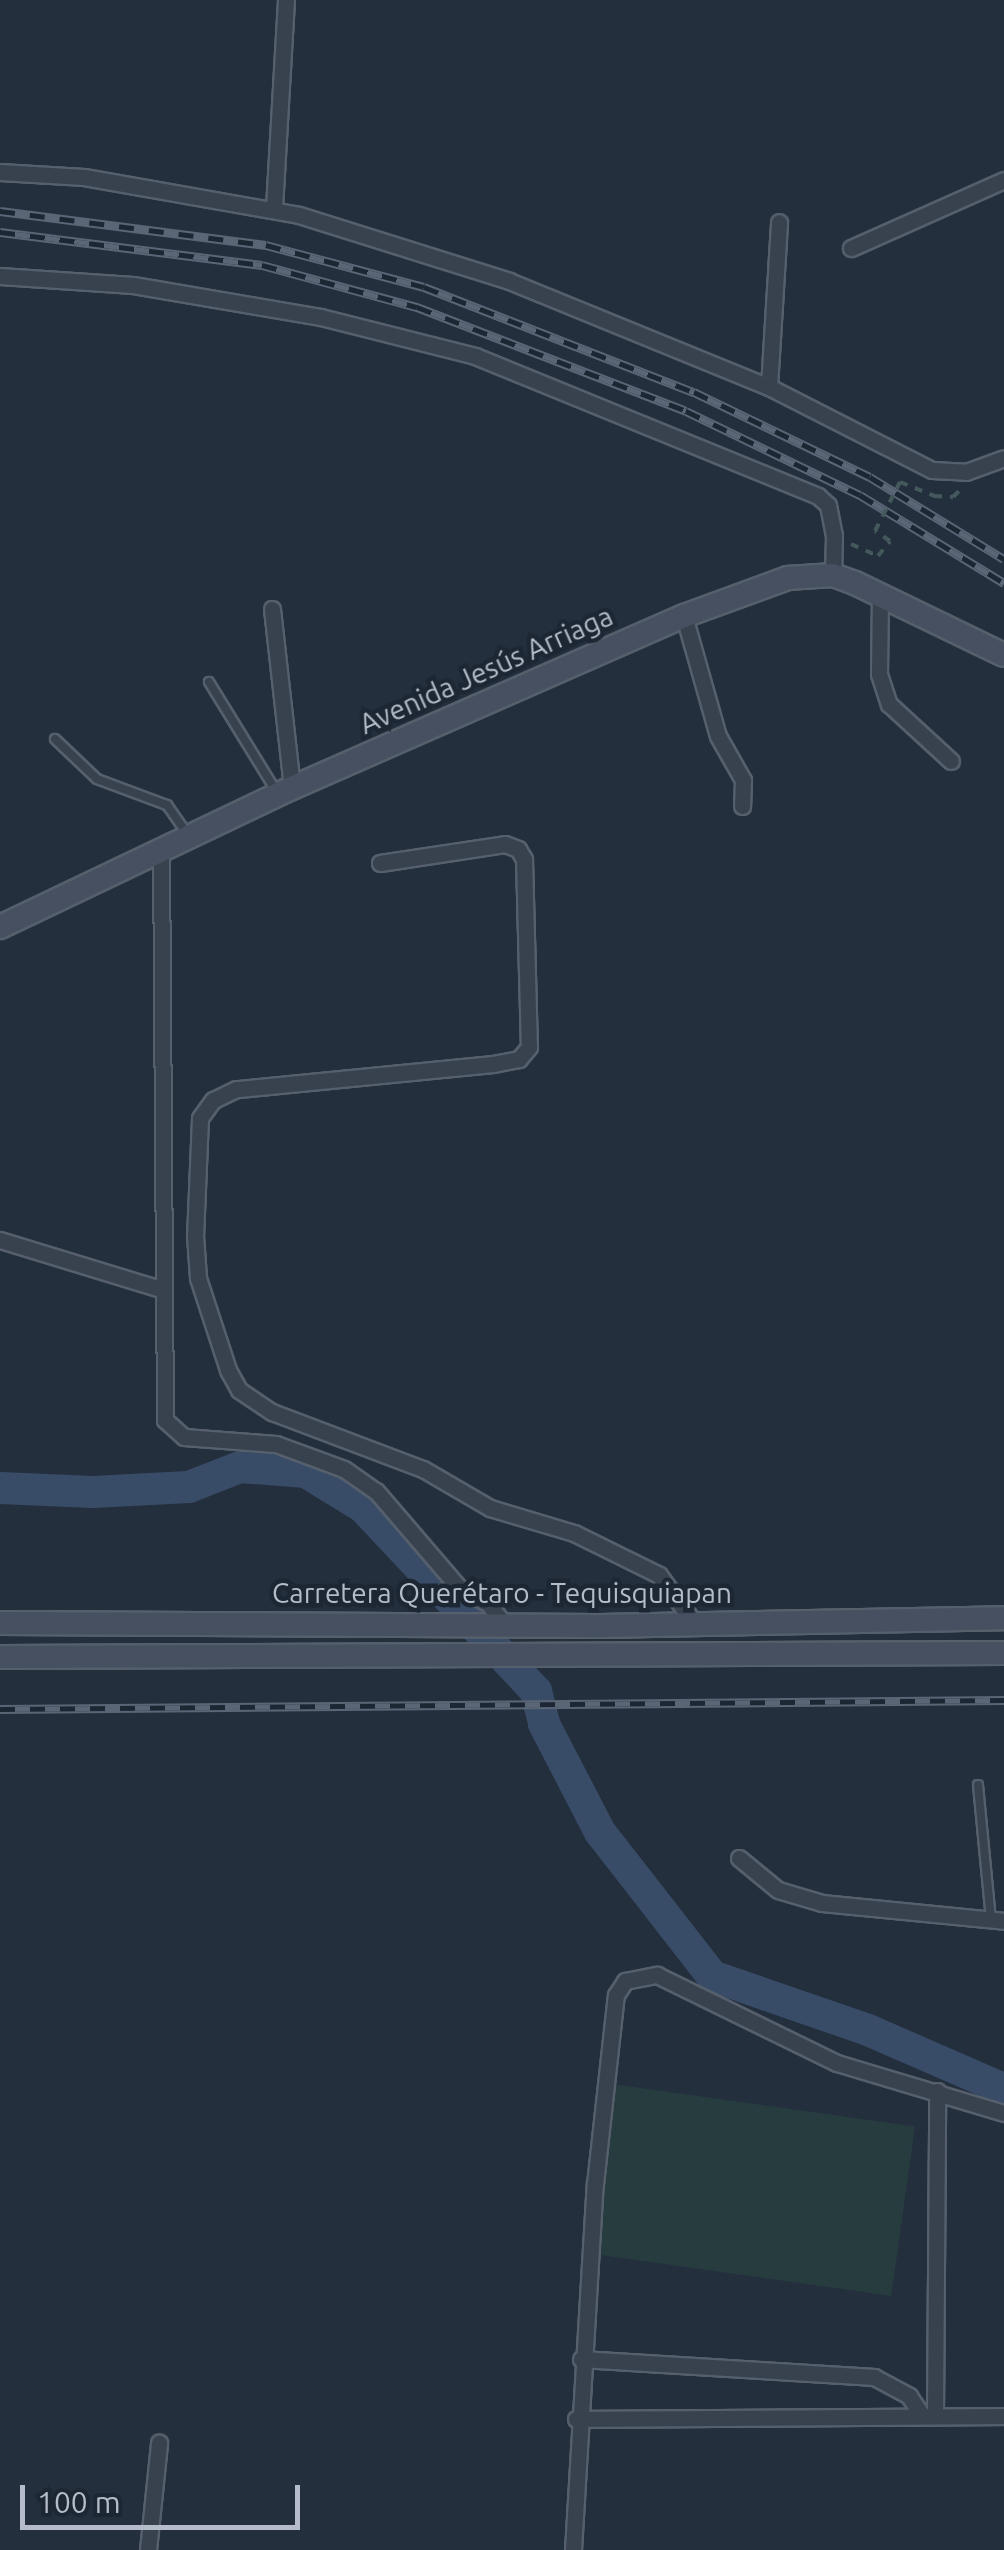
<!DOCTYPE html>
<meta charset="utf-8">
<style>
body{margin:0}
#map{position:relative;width:1004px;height:2550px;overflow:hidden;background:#242f3e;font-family:Ubuntu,sans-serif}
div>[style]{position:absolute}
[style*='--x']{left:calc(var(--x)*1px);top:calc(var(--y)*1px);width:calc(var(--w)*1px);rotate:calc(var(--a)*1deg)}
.green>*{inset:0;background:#263c3f;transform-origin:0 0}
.river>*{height:32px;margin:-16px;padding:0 16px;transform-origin:16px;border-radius:16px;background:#394c67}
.path>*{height:4px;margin-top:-2px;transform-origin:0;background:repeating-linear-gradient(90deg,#44595c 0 8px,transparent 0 16px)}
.roads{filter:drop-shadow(2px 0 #565f6c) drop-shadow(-2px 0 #565f6c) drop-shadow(0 2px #565f6c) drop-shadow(0 -2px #565f6c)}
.lane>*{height:8px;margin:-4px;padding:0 4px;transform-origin:4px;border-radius:4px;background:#38414e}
.street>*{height:15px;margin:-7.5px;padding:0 7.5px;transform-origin:7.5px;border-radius:7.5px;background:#38414e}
.secondary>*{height:22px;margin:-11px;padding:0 11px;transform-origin:11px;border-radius:11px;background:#465061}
.rail>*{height:9px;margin-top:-4.5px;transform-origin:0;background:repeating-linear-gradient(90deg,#1d2633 0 15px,#5a6575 0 30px);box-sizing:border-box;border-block:2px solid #5a6575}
.path-bridge>*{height:4px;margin-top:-2px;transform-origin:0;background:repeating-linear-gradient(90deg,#44595c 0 8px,transparent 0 16px)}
span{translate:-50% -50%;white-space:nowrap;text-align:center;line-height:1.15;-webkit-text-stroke:9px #1d2633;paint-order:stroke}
.street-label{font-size:28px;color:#b4bcc9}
.scale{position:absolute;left:20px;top:2485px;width:280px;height:45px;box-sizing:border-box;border:5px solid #b4bcc9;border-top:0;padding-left:12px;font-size:30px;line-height:35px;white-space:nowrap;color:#b4bcc9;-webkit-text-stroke:8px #1d2633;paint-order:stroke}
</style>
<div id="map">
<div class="green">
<div style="left:612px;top:2084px;width:306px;height:171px;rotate:8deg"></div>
</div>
<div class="river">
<div style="--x:0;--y:1488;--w:93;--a:2.5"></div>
<div style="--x:93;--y:1492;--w:96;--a:-3"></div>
<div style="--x:189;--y:1487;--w:55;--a:-21.4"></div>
<div style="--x:240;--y:1467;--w:66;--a:4.3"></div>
<div style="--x:306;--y:1472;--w:67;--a:31.6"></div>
<div style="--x:363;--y:1507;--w:253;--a:46.8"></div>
<div style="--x:536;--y:1691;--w:34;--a:76"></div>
<div style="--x:544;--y:1724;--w:122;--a:62.6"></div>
<div style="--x:600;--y:1832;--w:182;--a:52.1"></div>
<div style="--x:712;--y:1976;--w:165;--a:19.1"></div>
<div style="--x:868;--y:2030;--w:148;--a:23.5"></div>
</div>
<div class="path">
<div style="--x:900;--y:482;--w:37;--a:22"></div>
<div style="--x:934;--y:496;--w:19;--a:3"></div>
<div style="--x:953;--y:497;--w:14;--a:-45"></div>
<div style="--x:851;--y:544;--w:30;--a:24"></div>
<div style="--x:878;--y:556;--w:19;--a:-51"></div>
<div style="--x:890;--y:541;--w:18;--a:-146"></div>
</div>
<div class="roads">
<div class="lane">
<div style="--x:209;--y:682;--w:128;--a:58.4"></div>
<div style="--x:55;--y:739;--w:58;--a:43.6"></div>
<div style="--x:97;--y:779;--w:75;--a:20.4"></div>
<div style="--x:167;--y:805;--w:37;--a:55"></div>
<div style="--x:978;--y:1785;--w:136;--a:84.5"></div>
</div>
<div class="street">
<div style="--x:0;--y:172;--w:84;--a:3.4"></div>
<div style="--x:84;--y:177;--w:218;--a:10"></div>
<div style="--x:299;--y:215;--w:220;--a:17.4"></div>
<div style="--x:509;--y:281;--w:281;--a:22.2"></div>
<div style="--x:769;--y:387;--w:183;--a:27"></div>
<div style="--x:932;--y:470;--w:34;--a:3"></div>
<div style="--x:966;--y:472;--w:40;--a:-20.2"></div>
<div style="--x:274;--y:208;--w:208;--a:-86.7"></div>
<div style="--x:851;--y:248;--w:167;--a:-24"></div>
<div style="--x:0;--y:276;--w:133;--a:3.9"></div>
<div style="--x:133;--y:285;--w:191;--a:9.7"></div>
<div style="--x:321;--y:317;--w:159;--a:14.2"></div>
<div style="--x:475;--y:356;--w:370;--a:22.2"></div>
<div style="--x:818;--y:496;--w:13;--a:42"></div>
<div style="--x:828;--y:505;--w:31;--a:79"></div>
<div style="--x:834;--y:535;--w:40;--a:91.4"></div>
<div style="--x:769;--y:387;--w:165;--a:-86.5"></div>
<div style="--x:880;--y:593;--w:81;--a:90.7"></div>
<div style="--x:879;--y:674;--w:32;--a:72"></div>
<div style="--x:889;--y:704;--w:84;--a:42.6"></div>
<div style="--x:272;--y:609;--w:180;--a:83.6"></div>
<div style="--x:684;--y:616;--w:125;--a:74.2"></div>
<div style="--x:718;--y:736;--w:51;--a:60.4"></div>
<div style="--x:743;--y:780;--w:26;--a:92"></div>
<div style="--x:161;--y:848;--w:572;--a:89.6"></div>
<div style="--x:165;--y:1420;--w:25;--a:42"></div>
<div style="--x:184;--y:1437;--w:92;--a:4.4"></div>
<div style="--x:276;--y:1444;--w:72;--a:20.2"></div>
<div style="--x:344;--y:1469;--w:39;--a:35"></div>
<div style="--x:376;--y:1491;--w:129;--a:49.4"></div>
<div style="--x:460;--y:1589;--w:31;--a:27"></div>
<div style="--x:488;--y:1603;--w:26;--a:53"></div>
<div style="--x:380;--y:863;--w:126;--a:-8.6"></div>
<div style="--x:505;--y:844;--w:14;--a:21"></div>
<div style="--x:518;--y:849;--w:12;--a:59"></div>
<div style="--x:524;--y:859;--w:188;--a:88.5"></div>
<div style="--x:529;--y:1047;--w:16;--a:130"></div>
<div style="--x:519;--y:1059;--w:26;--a:169"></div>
<div style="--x:493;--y:1064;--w:258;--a:174.4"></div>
<div style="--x:236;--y:1089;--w:25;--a:154"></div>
<div style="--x:213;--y:1100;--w:22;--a:126"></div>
<div style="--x:200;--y:1118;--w:117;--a:92.4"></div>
<div style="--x:195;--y:1235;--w:43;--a:86"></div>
<div style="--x:198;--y:1278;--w:97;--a:71.9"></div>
<div style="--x:228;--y:1370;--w:23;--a:61"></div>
<div style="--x:239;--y:1390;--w:40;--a:34"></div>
<div style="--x:272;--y:1412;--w:161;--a:20.7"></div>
<div style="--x:423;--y:1469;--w:78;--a:30.2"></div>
<div style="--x:490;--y:1508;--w:88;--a:16.6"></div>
<div style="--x:574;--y:1533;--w:95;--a:26.3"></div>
<div style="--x:659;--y:1575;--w:61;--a:53.7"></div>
<div style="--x:0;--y:1240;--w:171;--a:17"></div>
<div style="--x:739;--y:1858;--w:50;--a:39.4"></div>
<div style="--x:778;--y:1890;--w:46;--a:16.5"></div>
<div style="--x:822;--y:1903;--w:183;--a:5.6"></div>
<div style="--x:581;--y:2359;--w:294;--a:3.5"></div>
<div style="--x:874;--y:2377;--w:40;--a:28"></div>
<div style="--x:909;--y:2396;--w:23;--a:56"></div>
<div style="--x:935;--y:2415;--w:324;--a:-89.6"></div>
<div style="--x:576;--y:2419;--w:428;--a:-0.4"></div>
<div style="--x:148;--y:2550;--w:108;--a:-84.1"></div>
<div style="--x:573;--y:2550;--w:367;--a:-86.6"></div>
<div style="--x:595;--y:2184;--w:190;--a:-83.7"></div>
<div style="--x:616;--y:1995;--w:17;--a:-57"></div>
<div style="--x:625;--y:1981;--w:33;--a:-11"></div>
<div style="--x:657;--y:1975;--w:200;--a:26.1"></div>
<div style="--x:837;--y:2063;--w:174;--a:16.7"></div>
</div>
<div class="secondary">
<div style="--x:0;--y:927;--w:323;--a:-25.5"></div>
<div style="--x:292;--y:788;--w:428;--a:-23.7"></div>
<div style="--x:684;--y:616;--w:111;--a:-20.1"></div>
<div style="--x:788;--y:578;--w:45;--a:-3.8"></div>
<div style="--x:833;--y:575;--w:23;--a:20"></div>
<div style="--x:855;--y:583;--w:165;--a:25.8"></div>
<div style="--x:0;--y:1623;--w:601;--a:0.29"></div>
<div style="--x:601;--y:1626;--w:403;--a:-1.1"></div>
<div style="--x:0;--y:1657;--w:1004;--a:-0.23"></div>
</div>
</div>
<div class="rail">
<div style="--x:0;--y:211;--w:268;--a:7.3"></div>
<div style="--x:266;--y:245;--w:163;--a:14.9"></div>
<div style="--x:424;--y:287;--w:290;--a:21.3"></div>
<div style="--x:694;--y:392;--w:195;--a:25.8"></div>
<div style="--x:870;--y:477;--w:157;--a:31.5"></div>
<div style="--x:0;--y:232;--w:264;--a:7.2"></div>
<div style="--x:262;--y:265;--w:161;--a:15.2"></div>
<div style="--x:417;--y:307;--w:288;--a:21.1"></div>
<div style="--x:686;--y:411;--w:193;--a:25.8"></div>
<div style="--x:860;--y:495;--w:169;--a:31.4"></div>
<div style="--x:0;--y:1709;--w:1004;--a:-0.51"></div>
</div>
<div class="path-bridge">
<div style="--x:875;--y:531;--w:55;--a:-63"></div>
</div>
<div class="street-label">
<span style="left:486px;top:670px;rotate:-24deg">Avenida Jesús Arriaga</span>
<span style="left:502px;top:1593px">Carretera Querétaro - Tequisquiapan</span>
</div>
<div class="scale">100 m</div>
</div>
